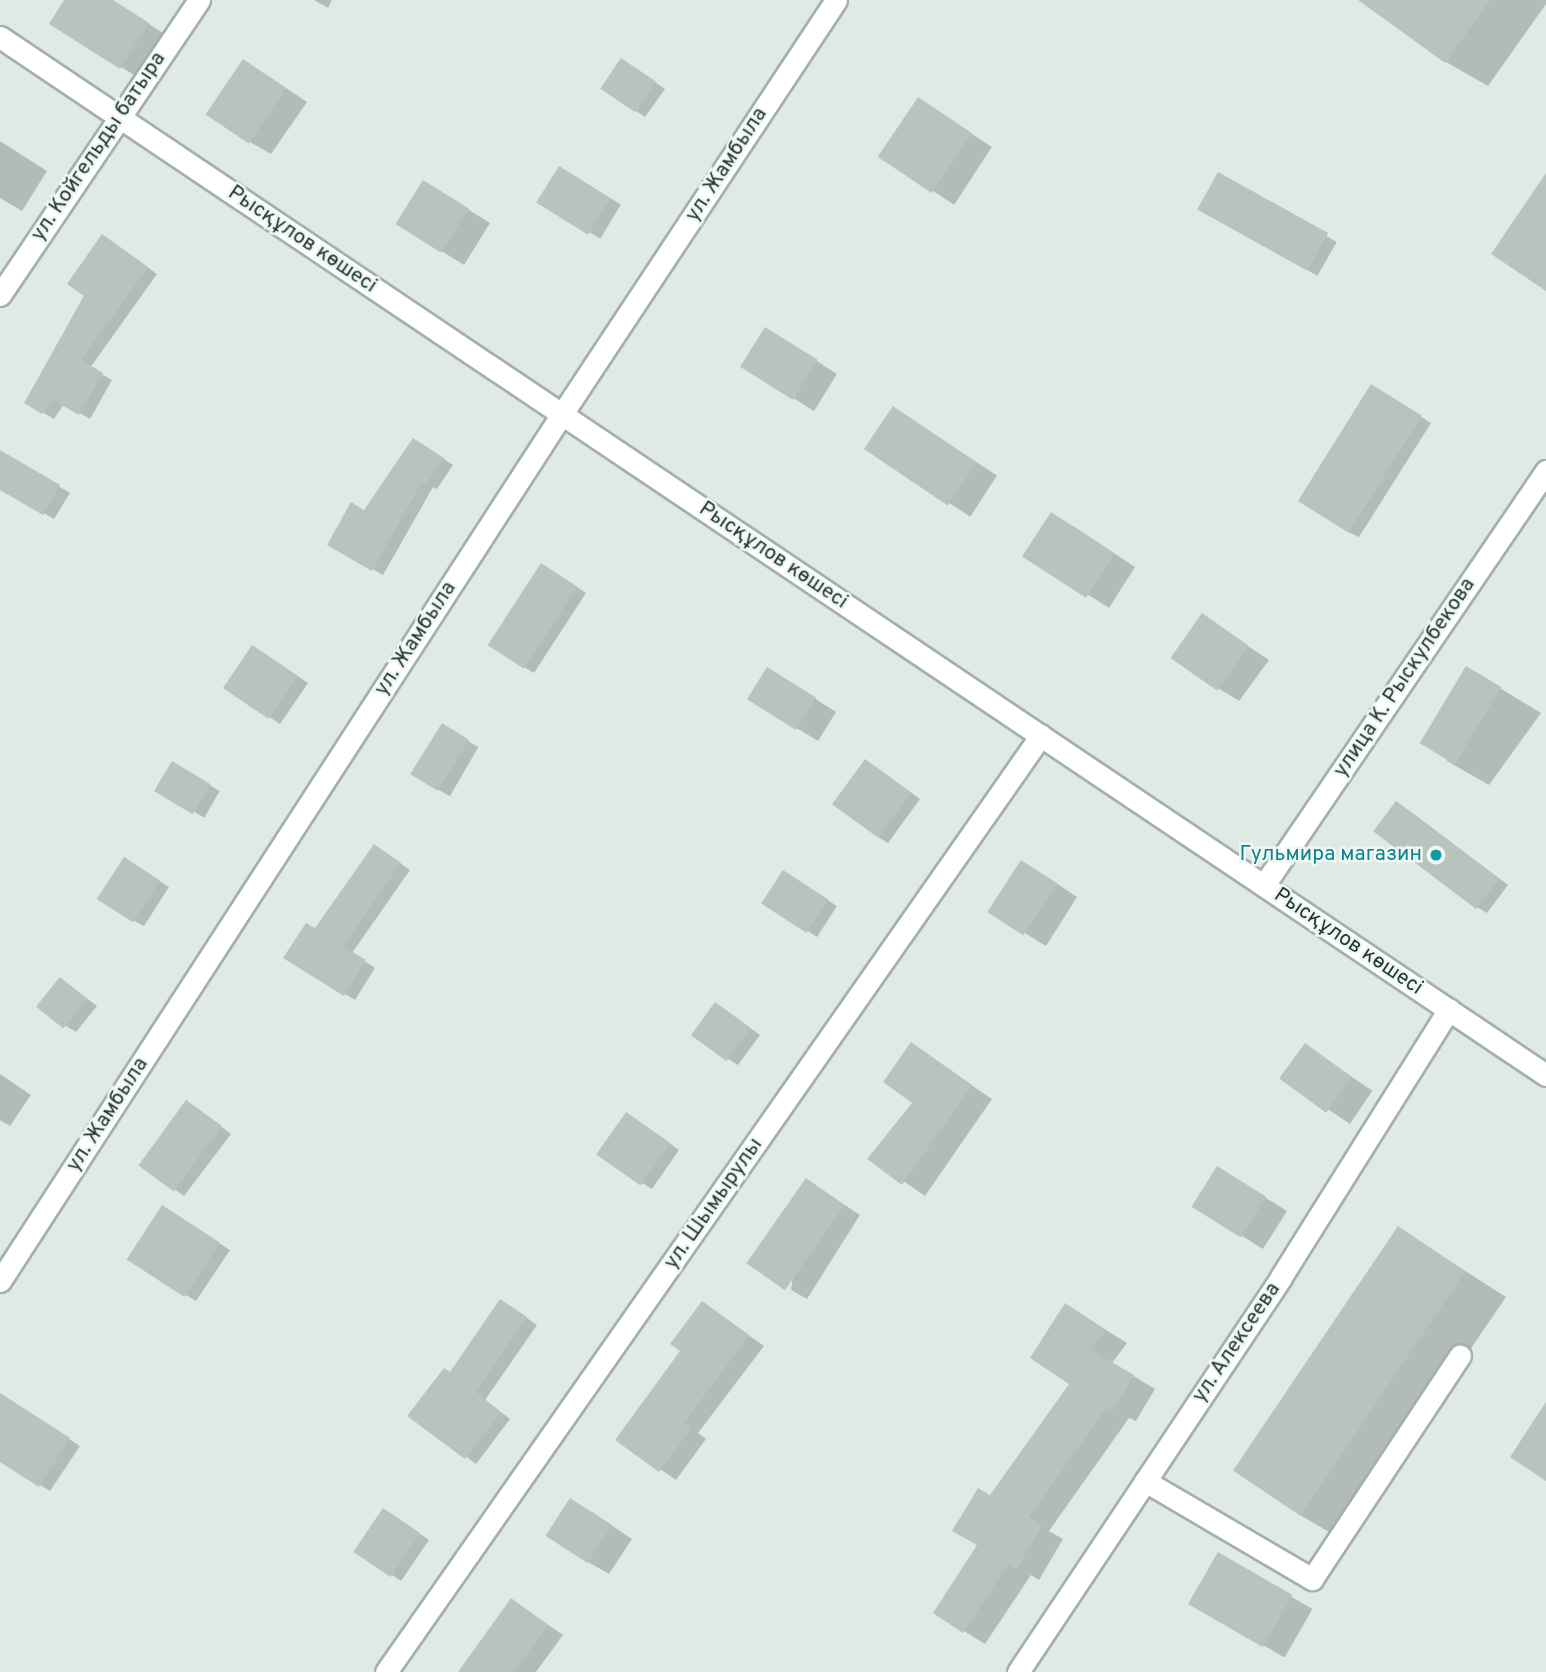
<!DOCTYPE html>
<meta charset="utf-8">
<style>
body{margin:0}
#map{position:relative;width:1546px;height:1672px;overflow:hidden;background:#e0eae4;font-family:Overpass,sans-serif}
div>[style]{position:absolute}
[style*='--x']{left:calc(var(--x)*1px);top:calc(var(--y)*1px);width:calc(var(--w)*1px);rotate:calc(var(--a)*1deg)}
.shadow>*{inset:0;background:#0003;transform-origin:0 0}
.building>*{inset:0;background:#b6c4bd;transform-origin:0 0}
.roads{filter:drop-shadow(2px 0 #a3b1aa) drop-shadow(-2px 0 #a3b1aa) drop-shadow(0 2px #a3b1aa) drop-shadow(0 -2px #a3b1aa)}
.minor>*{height:21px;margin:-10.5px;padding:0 10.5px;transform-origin:10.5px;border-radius:10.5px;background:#fff}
.dots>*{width:19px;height:19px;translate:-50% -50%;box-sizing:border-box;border:4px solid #f0f7f2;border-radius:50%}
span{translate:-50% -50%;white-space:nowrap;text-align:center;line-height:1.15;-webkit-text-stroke:5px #f0f7f2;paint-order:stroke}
.street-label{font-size:21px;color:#223930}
.culture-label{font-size:21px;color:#0d838f}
.right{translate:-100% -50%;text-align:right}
</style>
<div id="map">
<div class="shadow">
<div style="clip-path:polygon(66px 0,112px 0,169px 37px,142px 80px,121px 67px)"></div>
<div style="clip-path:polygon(314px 0,332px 0,328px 8px)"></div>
<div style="clip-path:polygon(1390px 0,1546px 0,1546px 4px,1488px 86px,1446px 62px)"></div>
<div style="clip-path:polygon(632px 66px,665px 89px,645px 117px,602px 87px)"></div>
<div style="clip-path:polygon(265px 74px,307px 102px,271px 154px,250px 142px)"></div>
<div style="left:918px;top:99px;width:88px;height:69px;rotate:33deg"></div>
<div style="clip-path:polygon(0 141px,47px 171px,22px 211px,0 198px)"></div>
<div style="left:560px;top:168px;width:71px;height:40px;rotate:31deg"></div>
<div style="left:1219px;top:174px;width:136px;height:39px;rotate:30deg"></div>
<div style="clip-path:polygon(445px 195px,490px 223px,464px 265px,398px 224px)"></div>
<div style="clip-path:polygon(113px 243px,157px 274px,90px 368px,112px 380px,90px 419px,64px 404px,54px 419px,26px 402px)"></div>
<div style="clip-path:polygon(787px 342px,837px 374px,814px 411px,742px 366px)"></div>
<div style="clip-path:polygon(1372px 387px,1431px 423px,1359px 537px,1348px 532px)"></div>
<div style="left:893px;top:408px;width:124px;height:49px;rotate:33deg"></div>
<div style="clip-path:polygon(424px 446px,453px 465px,437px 489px,433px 487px,383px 575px,330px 545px,365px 512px)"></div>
<div style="clip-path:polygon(0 452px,70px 493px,54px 519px,0 488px)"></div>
<div style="clip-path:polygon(1073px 526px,1135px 567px,1109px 608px,1025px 555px)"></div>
<div style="clip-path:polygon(552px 571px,586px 593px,534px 673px,524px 667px)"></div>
<div style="clip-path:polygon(1202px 616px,1269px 660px,1239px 701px,1218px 688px)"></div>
<div style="clip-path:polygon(263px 653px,308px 683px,280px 724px,225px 688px)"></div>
<div style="clip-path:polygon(1467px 668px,1541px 713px,1489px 785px,1447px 761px)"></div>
<div style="clip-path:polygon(789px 682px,836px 712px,818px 741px,749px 699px)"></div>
<div style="left:442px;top:726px;width:42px;height:57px;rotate:30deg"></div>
<div style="left:173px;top:764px;width:54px;height:31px;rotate:30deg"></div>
<div style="clip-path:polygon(876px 767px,920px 799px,888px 843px,878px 837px)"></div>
<div style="clip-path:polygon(1407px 809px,1508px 885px,1487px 913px,1477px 907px)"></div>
<div style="clip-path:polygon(384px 852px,410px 870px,352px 953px,375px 968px,355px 1000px,286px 957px,315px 930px)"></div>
<div style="clip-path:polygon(134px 865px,169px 887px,144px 926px,133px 920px)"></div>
<div style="clip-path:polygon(1043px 874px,1077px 897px,1046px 946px,1025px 933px)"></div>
<div style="clip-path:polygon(793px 878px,837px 906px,817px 937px,764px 902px)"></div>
<div style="clip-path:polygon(70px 986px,97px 1006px,76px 1032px,66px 1026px)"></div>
<div style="clip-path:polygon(725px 1010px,760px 1035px,738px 1065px,728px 1059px)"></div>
<div style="clip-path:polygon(912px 1045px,992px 1099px,925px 1196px,870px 1158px,914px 1102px)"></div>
<div style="left:1306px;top:1046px;width:80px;height:40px;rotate:34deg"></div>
<div style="clip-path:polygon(0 1074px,31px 1095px,10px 1126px,0 1120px)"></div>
<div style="clip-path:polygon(197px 1108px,231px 1134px,184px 1196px,140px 1164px)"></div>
<div style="clip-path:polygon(636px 1120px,679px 1150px,652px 1189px,642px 1183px)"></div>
<div style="clip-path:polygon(807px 1180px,860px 1215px,807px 1299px,791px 1290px)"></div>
<div style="clip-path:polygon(1239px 1181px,1287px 1211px,1263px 1249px,1242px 1236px)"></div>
<div style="clip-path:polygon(172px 1213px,230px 1250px,196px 1301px,186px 1295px)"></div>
<div style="clip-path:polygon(1398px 1228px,1506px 1297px,1341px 1539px,1300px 1515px)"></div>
<div style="clip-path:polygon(703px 1303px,764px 1346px,698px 1433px,706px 1439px,676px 1480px,617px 1439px,682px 1351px)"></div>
<div style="clip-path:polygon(1066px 1305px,1127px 1343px,1112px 1363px,1155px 1389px,1136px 1421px,1129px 1418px,1049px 1531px,1063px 1539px,1039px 1580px,1031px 1575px,985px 1644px,964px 1631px,991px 1497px,1071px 1383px)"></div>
<div style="clip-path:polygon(511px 1307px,537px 1325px,485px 1400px,510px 1419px,476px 1464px,410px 1415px)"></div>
<div style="clip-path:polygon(18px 1406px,80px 1446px,50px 1491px,0 1460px,0 1413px)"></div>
<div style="clip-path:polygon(592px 1512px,632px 1539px,609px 1574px,588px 1562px)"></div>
<div style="clip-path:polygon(394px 1516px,429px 1540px,401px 1581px,356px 1551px)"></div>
<div style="left:1219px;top:1555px;width:108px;height:56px;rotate:30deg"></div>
<div style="clip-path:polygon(512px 1600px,563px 1635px,536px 1672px,461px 1672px)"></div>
</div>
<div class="building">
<div style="clip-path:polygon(64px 0,113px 0,149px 23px,120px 69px,49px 24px)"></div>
<div style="clip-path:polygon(1358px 0,1490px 0,1445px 63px)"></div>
<div style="left:621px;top:58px;width:42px;height:37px;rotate:34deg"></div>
<div style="left:243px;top:59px;width:52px;height:67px;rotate:34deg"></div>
<div style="left:918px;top:97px;width:65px;height:72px;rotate:34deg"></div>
<div style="left:559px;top:166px;width:61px;height:43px;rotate:32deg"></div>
<div style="left:1218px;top:172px;width:126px;height:43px;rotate:29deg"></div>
<div style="clip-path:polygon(1546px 173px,1546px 291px,1491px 254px)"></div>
<div style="left:423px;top:180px;width:54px;height:52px;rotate:32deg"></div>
<div style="clip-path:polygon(102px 234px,148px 267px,81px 360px,103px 373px,79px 415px,53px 400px,42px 414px,24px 403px,84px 296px,67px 284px)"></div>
<div style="left:765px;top:327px;width:62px;height:47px;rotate:32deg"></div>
<div style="left:1371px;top:384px;width:60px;height:138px;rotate:32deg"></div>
<div style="left:893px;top:406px;width:101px;height:52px;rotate:34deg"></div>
<div style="clip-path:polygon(413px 438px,444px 458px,426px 484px,422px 482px,372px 571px,327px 545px,351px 502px,364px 510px)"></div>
<div style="clip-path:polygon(0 450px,60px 485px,43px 515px,0 490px)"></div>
<div style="left:1051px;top:512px;width:76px;height:53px;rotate:33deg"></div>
<div style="left:541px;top:563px;width:43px;height:98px;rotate:33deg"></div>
<div style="left:1202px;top:613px;width:57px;height:55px;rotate:35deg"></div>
<div style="left:252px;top:645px;width:55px;height:52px;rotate:34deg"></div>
<div style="left:1466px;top:666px;width:41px;height:90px;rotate:31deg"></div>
<div style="left:767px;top:667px;width:58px;height:38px;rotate:32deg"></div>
<div style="left:442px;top:723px;width:32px;height:60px;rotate:32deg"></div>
<div style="left:865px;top:759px;width:57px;height:56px;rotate:36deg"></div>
<div style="left:172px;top:761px;width:45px;height:35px;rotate:31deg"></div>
<div style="left:1396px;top:801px;width:129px;height:38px;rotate:37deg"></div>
<div style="clip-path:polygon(374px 844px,401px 863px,343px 946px,366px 960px,344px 996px,283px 958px,306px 923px,315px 928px)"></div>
<div style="left:124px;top:857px;width:43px;height:50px;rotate:33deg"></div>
<div style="left:1021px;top:860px;width:43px;height:62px;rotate:33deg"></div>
<div style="left:783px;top:870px;width:54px;height:40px;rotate:33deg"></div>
<div style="left:60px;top:977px;width:35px;height:38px;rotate:39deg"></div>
<div style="left:715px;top:1002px;width:44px;height:41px;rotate:36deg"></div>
<div style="clip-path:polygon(911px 1042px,972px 1085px,902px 1185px,867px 1159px,912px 1103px,883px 1082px)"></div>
<div style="left:1305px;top:1043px;width:58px;height:44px;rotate:36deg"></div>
<div style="left:186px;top:1100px;width:44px;height:81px;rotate:36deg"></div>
<div style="left:626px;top:1112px;width:54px;height:52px;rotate:35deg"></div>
<div style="left:1217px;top:1166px;width:58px;height:48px;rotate:32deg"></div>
<div style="left:806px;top:1178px;width:47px;height:104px;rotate:35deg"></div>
<div style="left:162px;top:1205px;width:69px;height:65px;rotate:33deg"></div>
<div style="left:1398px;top:1226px;width:81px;height:295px;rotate:34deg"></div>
<div style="clip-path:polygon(500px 1299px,527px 1317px,476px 1392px,501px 1412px,465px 1459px,407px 1416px,444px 1368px,450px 1372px)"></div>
<div style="clip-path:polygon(702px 1301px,749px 1335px,684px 1423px,691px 1429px,659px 1472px,615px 1440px,680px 1351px,670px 1344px)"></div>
<div style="clip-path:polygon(1065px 1303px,1106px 1330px,1091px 1350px,1134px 1375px,1113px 1411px,1107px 1407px,1029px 1517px,1042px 1525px,1017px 1569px,1008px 1564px,963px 1633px,933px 1613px,977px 1545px,952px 1531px,978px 1488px,990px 1495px,1069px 1384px,1030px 1358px)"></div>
<div style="clip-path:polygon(0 1393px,70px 1438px,39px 1487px,0 1462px)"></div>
<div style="clip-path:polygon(1546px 1402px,1546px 1481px,1510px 1457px)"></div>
<div style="left:570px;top:1498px;width:50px;height:45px;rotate:33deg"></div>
<div style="left:383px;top:1508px;width:45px;height:53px;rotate:34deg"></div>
<div style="left:1218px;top:1552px;width:86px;height:60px;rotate:30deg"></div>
<div style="clip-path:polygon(511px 1598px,548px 1625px,514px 1672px,458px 1672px)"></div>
</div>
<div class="roads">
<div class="minor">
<div style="--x:0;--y:37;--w:1862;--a:33.88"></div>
<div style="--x:0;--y:295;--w:356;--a:-56"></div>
<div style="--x:1264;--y:885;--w:501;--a:-55.74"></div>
<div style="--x:0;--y:1281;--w:1033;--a:-57.05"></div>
<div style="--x:562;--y:414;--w:496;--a:-56.5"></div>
<div style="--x:1145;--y:1481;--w:194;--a:30.4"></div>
<div style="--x:1312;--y:1579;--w:268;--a:-56.5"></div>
<div style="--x:386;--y:1672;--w:1143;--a:-55.04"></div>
<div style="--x:1018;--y:1672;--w:475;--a:-56.3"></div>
<div style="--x:1281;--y:1277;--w:316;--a:-57.9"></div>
</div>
</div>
<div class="dots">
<div style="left:1436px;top:855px;background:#0f9aa8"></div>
</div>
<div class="street-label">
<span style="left:99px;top:147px;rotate:-56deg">ул. Койгельды батыра</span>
<span style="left:727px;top:165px;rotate:-57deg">ул. Жамбыла</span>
<span style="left:302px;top:240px;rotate:34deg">Рысқұлов көшесі</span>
<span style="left:773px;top:556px;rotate:34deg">Рысқұлов көшесі</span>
<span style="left:416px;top:639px;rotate:-57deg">ул. Жамбыла</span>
<span style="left:1405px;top:678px;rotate:-56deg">улица К. Рыскулбекова</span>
<span style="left:1348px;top:942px;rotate:34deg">Рысқұлов көшесі</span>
<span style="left:108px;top:1115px;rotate:-57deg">ул. Жамбыла</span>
<span style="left:714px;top:1204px;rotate:-55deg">ул. Шымырулы</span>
<span style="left:1237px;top:1343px;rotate:-56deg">ул. Алексеева</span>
</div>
<div class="culture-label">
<span class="right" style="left:1422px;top:855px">Гульмира магазин</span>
</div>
</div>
